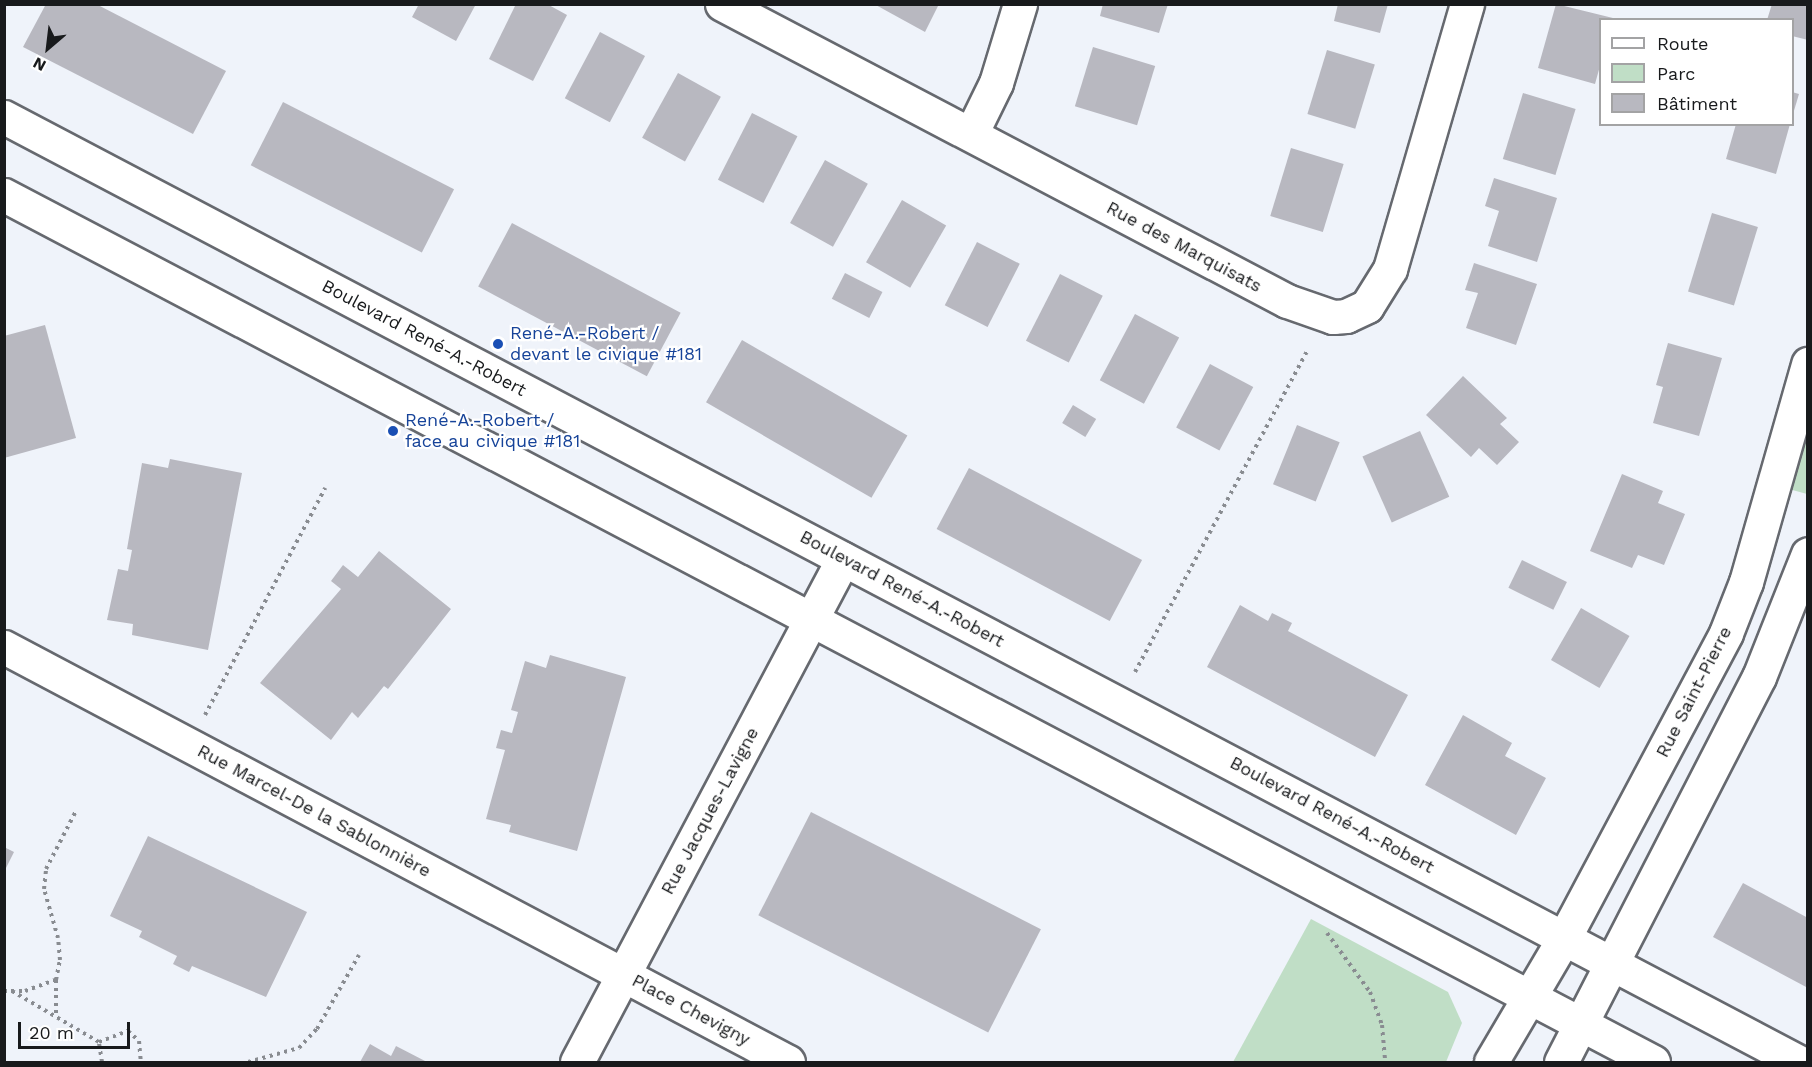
<!DOCTYPE html>
<meta charset="utf-8">
<style>
body{margin:0}
#map{position:relative;width:1812px;height:1067px;overflow:hidden;background:#eff3fa;font-family:"Work Sans",sans-serif}
div>[style]{position:absolute}
[style*='--x']{left:calc(var(--x)*1px);top:calc(var(--y)*1px);width:calc(var(--w)*1px);rotate:calc(var(--a)*1deg)}
.green>*{inset:0;background:#c0dec6}
.building>*{inset:0;background:#b8b8c0;transform-origin:0 0}
.path>*{height:4px;margin-top:-2px;transform-origin:0;background:repeating-linear-gradient(90deg,#898c91 0 3px,transparent 0 7.5px)}
.roads{filter:drop-shadow(2px 0 #66696f) drop-shadow(-2px 0 #66696f) drop-shadow(0 2px #66696f) drop-shadow(0 -2px #66696f)}
.street>*{height:33px;margin:-16.5px;padding:0 16.5px;transform-origin:16.5px;border-radius:16.5px;background:#fff}
.secondary>*{height:33px;margin:-16.5px;padding:0 16.5px;transform-origin:16.5px;border-radius:16.5px;background:#fff}
.dots>*{width:16px;height:16px;translate:-50% -50%;box-sizing:border-box;border:3px solid #fff;border-radius:50%}
span{translate:-50% -50%;white-space:nowrap;text-align:center;line-height:1.15;-webkit-text-stroke:4.5px #fff;paint-order:stroke}
.street-label{font-size:18px;color:#181a1c}
.transit-label{font-size:18px;color:#164399}
.left{translate:0 -50%;text-align:left}
.frame{position:absolute;inset:0;border:6px solid #181a1c;pointer-events:none}
.legend{position:absolute;left:1599px;top:18px;width:195px;height:108px;box-sizing:border-box;background:#fff;border:2px solid #a3a3a4;margin:0;padding:8px 10px;list-style:none;font-size:18px;color:#181a1c}
.legend li{display:flex;align-items:center;gap:12px;height:30px}
.legend b{width:30px;border:2px solid #a3a3a4}
.north{position:absolute;left:18px;top:18px;width:60px;height:60px;-webkit-text-stroke:4px #fff;paint-order:stroke;rotate:208deg;font-size:16px;font-weight:700;line-height:24px;text-align:center;color:#181a1c}
.north::after{content:'';display:block;margin:auto;width:21px;height:27px;background:#181a1c;clip-path:polygon(50% 0,100% 100%,50% 72%,0 100%)}
.scale{position:absolute;left:18px;top:1022px;width:112px;height:27px;box-sizing:border-box;border:3px solid #181a1c;border-top:0;padding-left:8px;font-size:18px;line-height:21px;white-space:nowrap;color:#181a1c;-webkit-text-stroke:4px #fff;paint-order:stroke}
</style>
<div id="map">
<div class="green">
<div style="clip-path:polygon(1807px 411px,1807px 494px,1785px 488px)"></div>
<div style="clip-path:polygon(1311px 919px,1448px 992px,1462px 1023px,1446px 1062px,1233px 1062px)"></div>
</div>
<div class="building">
<div style="clip-path:polygon(46px 4px,96px 4px,226px 71px,193px 134px,23px 47px)"></div>
<div style="clip-path:polygon(419px 4px,476px 4px,456px 41px,412px 17px)"></div>
<div style="clip-path:polygon(516px 4px,547px 4px,567px 15px,533px 81px,489px 59px)"></div>
<div style="clip-path:polygon(874px 4px,939px 4px,925px 32px)"></div>
<div style="clip-path:polygon(1103px 4px,1168px 4px,1159px 33px,1100px 16px)"></div>
<div style="clip-path:polygon(1338px 4px,1388px 4px,1380px 33px,1334px 21px)"></div>
<div style="clip-path:polygon(1556px 4px,1617px 19px,1600px 20px,1600px 66px,1595px 84px,1538px 68px)"></div>
<div style="clip-path:polygon(1772px 4px,1808px 4px,1808px 40px,1792px 36px,1792px 20px,1767px 20px)"></div>
<div style="left:600px;top:32px;width:51px;height:75px;rotate:28deg"></div>
<div style="left:1093px;top:47px;width:65px;height:62px;rotate:17deg"></div>
<div style="left:1327px;top:50px;width:50px;height:67px;rotate:17deg"></div>
<div style="left:678px;top:73px;width:49px;height:74px;rotate:29deg"></div>
<div style="clip-path:polygon(1792px 92px,1799px 94px,1793px 114px,1792px 114px)"></div>
<div style="left:1523px;top:93px;width:55px;height:69px;rotate:17deg"></div>
<div style="left:283px;top:102px;width:192px;height:71px;rotate:27deg"></div>
<div style="left:752px;top:113px;width:51px;height:75px;rotate:27deg"></div>
<div style="clip-path:polygon(1736px 124px,1790px 124px,1776px 174px,1726px 159px)"></div>
<div style="left:1291px;top:148px;width:55px;height:71px;rotate:17deg"></div>
<div style="left:825px;top:160px;width:49px;height:72px;rotate:29deg"></div>
<div style="clip-path:polygon(1494px 178px,1557px 198px,1537px 262px,1488px 246px,1499px 211px,1485px 206px)"></div>
<div style="left:902px;top:200px;width:51px;height:72px;rotate:30deg"></div>
<div style="left:1712px;top:213px;width:48px;height:82px;rotate:17deg"></div>
<div style="left:512px;top:223px;width:191px;height:72px;rotate:28deg"></div>
<div style="left:977px;top:242px;width:48px;height:71px;rotate:27deg"></div>
<div style="clip-path:polygon(1474px 263px,1537px 284px,1516px 345px,1466px 328px,1478px 293px,1465px 290px)"></div>
<div style="left:845px;top:273px;width:42px;height:29px;rotate:27deg"></div>
<div style="left:1060px;top:274px;width:48px;height:75px;rotate:27deg"></div>
<div style="left:1135px;top:314px;width:50px;height:75px;rotate:28deg"></div>
<div style="clip-path:polygon(45px 325px,76px 438px,4px 458px,4px 336px)"></div>
<div style="left:742px;top:340px;width:191px;height:72px;rotate:30deg"></div>
<div style="clip-path:polygon(1668px 343px,1722px 358px,1699px 436px,1653px 423px,1663px 387px,1656px 385px)"></div>
<div style="left:1210px;top:364px;width:49px;height:72px;rotate:28deg"></div>
<div style="clip-path:polygon(1463px 376px,1507px 418px,1500px 424px,1519px 442px,1497px 465px,1479px 448px,1471px 457px,1426px 415px)"></div>
<div style="left:1073px;top:405px;width:27px;height:21px;rotate:31deg"></div>
<div style="left:1297px;top:425px;width:46px;height:64px;rotate:22deg"></div>
<div style="left:1420px;top:431px;width:72px;height:63px;rotate:66deg"></div>
<div style="clip-path:polygon(170px 459px,242px 473px,208px 650px,132px 635px,133px 624px,107px 620px,118px 569px,128px 571px,132px 550px,127px 549px,142px 463px,168px 468px)"></div>
<div style="left:969px;top:468px;width:196px;height:69px;rotate:28deg"></div>
<div style="clip-path:polygon(1622px 474px,1663px 491px,1658px 503px,1685px 514px,1664px 565px,1638px 555px,1632px 568px,1590px 551px)"></div>
<div style="clip-path:polygon(379px 551px,451px 609px,388px 689px,384px 686px,358px 718px,352px 712px,331px 740px,260px 683px,341px 589px,331px 581px,343px 565px,358px 577px)"></div>
<div style="left:1522px;top:560px;width:50px;height:31px;rotate:26deg"></div>
<div style="clip-path:polygon(1240px 605px,1268px 621px,1272px 613px,1292px 623px,1288px 631px,1408px 695px,1375px 757px,1207px 667px)"></div>
<div style="left:1581px;top:608px;width:56px;height:60px;rotate:30deg"></div>
<div style="clip-path:polygon(550px 655px,626px 677px,577px 851px,509px 832px,511px 825px,486px 819px,505px 750px,496px 748px,501px 730px,512px 733px,518px 712px,511px 710px,525px 661px,546px 668px)"></div>
<div style="clip-path:polygon(1463px 715px,1512px 743px,1505px 756px,1546px 778px,1516px 835px,1425px 785px)"></div>
<div style="left:811px;top:812px;width:258px;height:116px;rotate:27deg"></div>
<div style="clip-path:polygon(148px 836px,307px 912px,266px 997px,192px 966px,189px 972px,173px 964px,177px 956px,139px 937px,142px 931px,110px 916px)"></div>
<div style="clip-path:polygon(4px 847px,14px 852px,4px 872px)"></div>
<div style="clip-path:polygon(1743px 883px,1808px 918px,1808px 988px,1713px 937px)"></div>
<div style="clip-path:polygon(370px 1044px,391px 1056px,396px 1046px,427px 1062px,360px 1062px)"></div>
</div>
<div class="path">
<div style="--x:1135;--y:672;--w:364;--a:-61.8"></div>
<div style="--x:205;--y:715;--w:257;--a:-62.1"></div>
<div style="--x:1327;--y:933;--w:73;--a:53.9"></div>
<div style="--x:1370;--y:992;--w:35;--a:70"></div>
<div style="--x:1382;--y:1025;--w:37;--a:85"></div>
<div style="--x:56;--y:980;--w:38;--a:90"></div>
<div style="--x:4;--y:991;--w:21;--a:0"></div>
<div style="--x:25;--y:991;--w:33;--a:-20"></div>
<div style="--x:56;--y:980;--w:20;--a:-79"></div>
<div style="--x:60;--y:960;--w:22;--a:-95"></div>
<div style="--x:58;--y:938;--w:51;--a:-105.9"></div>
<div style="--x:44;--y:889;--w:20;--a:-84"></div>
<div style="--x:46;--y:869;--w:65;--a:-62.7"></div>
<div style="--x:12;--y:991;--w:101;--a:30.4"></div>
<div style="--x:102;--y:1062;--w:20;--a:-99"></div>
<div style="--x:99;--y:1042;--w:31;--a:-21"></div>
<div style="--x:128;--y:1031;--w:15;--a:42"></div>
<div style="--x:139;--y:1041;--w:21;--a:85"></div>
<div style="--x:248;--y:1062;--w:53;--a:-15.4"></div>
<div style="--x:299;--y:1048;--w:26;--a:-47"></div>
<div style="--x:317;--y:1029;--w:85;--a:-60.4"></div>
</div>
<div class="roads">
<div class="street">
<div style="--x:722;--y:4;--w:638;--a:27.73"></div>
<div style="--x:1287;--y:301;--w:49;--a:19.2"></div>
<div style="--x:1333;--y:317;--w:13;--a:-4"></div>
<div style="--x:1346;--y:316;--w:23;--a:-25"></div>
<div style="--x:1367;--y:306;--w:44;--a:-58.1"></div>
<div style="--x:1390;--y:269;--w:276;--a:-73.8"></div>
<div style="--x:971;--y:134;--w:57;--a:-63.9"></div>
<div style="--x:996;--y:83;--w:83;--a:-73.1"></div>
<div style="--x:4;--y:647;--w:887;--a:27.89"></div>
<div style="--x:577;--y:1062;--w:569;--a:-62.13"></div>
<div style="--x:1491;--y:1062;--w:144;--a:-59.5"></div>
<div style="--x:1564;--y:938;--w:345;--a:-62"></div>
<div style="--x:1726;--y:633;--w:55;--a:-68.6"></div>
<div style="--x:1746;--y:582;--w:227;--a:-74.1"></div>
<div style="--x:1561;--y:1062;--w:433;--a:-62.8"></div>
<div style="--x:1759;--y:677;--w:132;--a:-68.3"></div>
</div>
<div class="secondary">
<div style="--x:4;--y:117;--w:2029;--a:27.77"></div>
<div style="--x:4;--y:195;--w:1863;--a:27.73"></div>
</div>
</div>
<div class="dots">
<div style="left:498px;top:344px;background:#1a4fb4"></div>
<div style="left:393px;top:431px;background:#1a4fb4"></div>
</div>
<div class="street-label">
<span style="left:1184px;top:247px;rotate:28deg">Rue des Marquisats</span>
<span style="left:424px;top:338px;rotate:28deg">Boulevard René-A.-Robert</span>
<span style="left:902px;top:589px;rotate:28deg">Boulevard René-A.-Robert</span>
<span style="left:1694px;top:692px;rotate:-63deg">Rue Saint-Pierre</span>
<span style="left:314px;top:811px;rotate:28deg">Rue Marcel-De la Sablonnière</span>
<span style="left:710px;top:811px;rotate:-62deg">Rue Jacques-Lavigne</span>
<span style="left:1332px;top:815px;rotate:28deg">Boulevard René-A.-Robert</span>
<span style="left:691px;top:1010px;rotate:28deg">Place Chevigny</span>
</div>
<div class="transit-label">
<span class="left" style="left:510px;top:344px">René-A.-Robert /<br>devant le civique #181</span>
<span class="left" style="left:405px;top:431px">René-A.-Robert /<br>face au civique #181</span>
</div>
<div class="frame"></div>
<ul class="legend">
<li><b style="height:8px;background:#fff"></b>Route</li>
<li><b style="height:16px;background:#c0dec6"></b>Parc</li>
<li><b style="height:16px;background:#b8b8c0"></b>Bâtiment</li>
</ul>
<div class="north">N</div>
<div class="scale">20 m</div>
</div>
